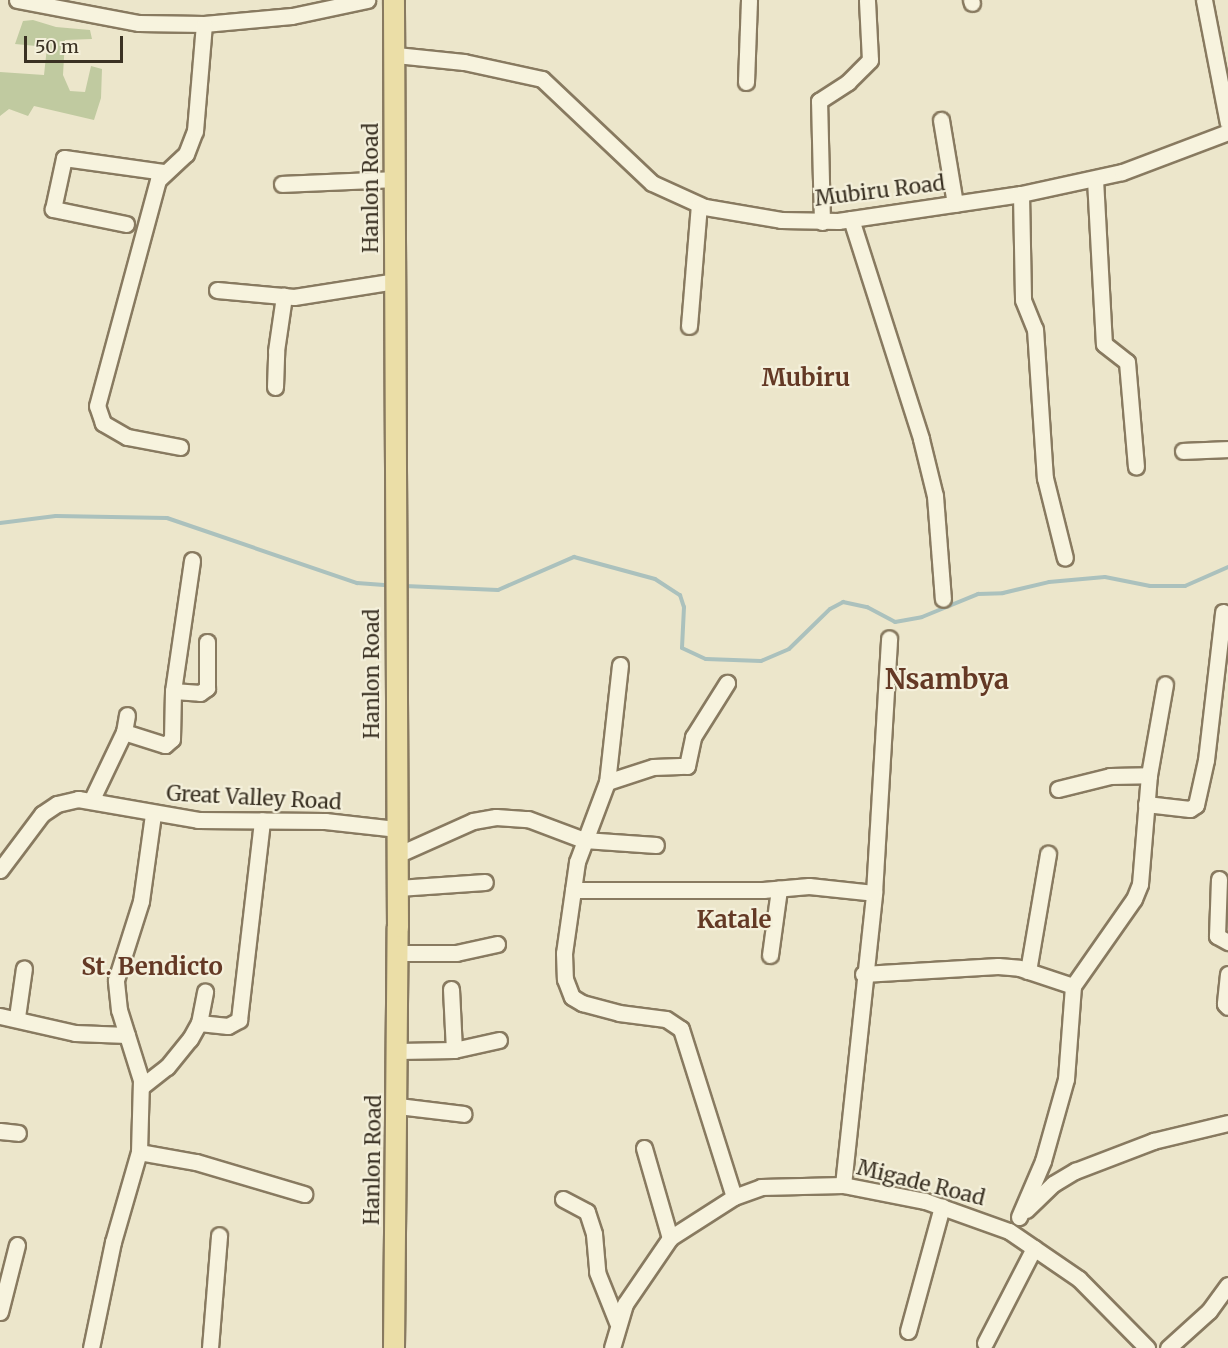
<!DOCTYPE html>
<style>
body{margin:0}
#map{position:relative;width:1228px;height:1348px;overflow:hidden;background:#ece6cb;font-family:Merriweather,serif}
div>[style]{position:absolute}
[style*='--x']{left:calc(var(--x)*1px);top:calc(var(--y)*1px);width:calc(var(--w)*1px);rotate:calc(var(--a)*1deg)}
.green>*{inset:0;background:#c0caa0}
.stream>*{height:4px;margin:-2px;padding:0 2px;transform-origin:2px;border-radius:2px;background:#abc1bd}
.roads{filter:drop-shadow(2px 0 #887a60) drop-shadow(-2px 0 #887a60) drop-shadow(0 2px #887a60) drop-shadow(0 -2px #887a60)}
.minor>*{height:15px;margin:-7.5px;padding:0 7.5px;transform-origin:7.5px;border-radius:7.5px;background:#f7f3de}
.major>*{height:20px;margin:-10px;padding:0 10px;transform-origin:10px;border-radius:10px;background:#ebdea7}
span{translate:-50% -50%;white-space:nowrap;text-align:center;line-height:1.15;-webkit-text-stroke:4.5px #f4f0db;paint-order:stroke}
.street-label{font-size:21px;color:#3a3123}
.quarter-label{font-size:24px;color:#643925;font-weight:700}
.district-label{font-size:27px;color:#643925;font-weight:700}
.scale{position:absolute;left:24px;top:36px;width:99px;height:27px;box-sizing:border-box;border:3px solid #3a3123;border-top:0;padding-left:8px;font-size:18px;line-height:21px;white-space:nowrap;color:#3a3123;-webkit-text-stroke:4px #f4f0db;paint-order:stroke}
</style>
<div id="map">
<div class="green">
<div style="clip-path:polygon(33px 20px,56px 27px,90px 30px,92px 39px,65px 40px,63px 75px,70px 91px,85px 92px,91px 66px,102px 69px,101px 98px,94px 120px,34px 106px,28px 116px,9px 109px,0 116px,0 72px,44px 75px,47px 47px,15px 44px,23px 21px)"></div>
</div>
<div class="stream">
<div style="--x:0;--y:523;--w:56;--a:-7.1"></div>
<div style="--x:56;--y:516;--w:111;--a:1"></div>
<div style="--x:167;--y:518;--w:201;--a:18.9"></div>
<div style="--x:357;--y:583;--w:27;--a:4"></div>
<div style="--x:405;--y:586;--w:93;--a:2.5"></div>
<div style="--x:498;--y:590;--w:83;--a:-23.5"></div>
<div style="--x:574;--y:557;--w:84;--a:15.2"></div>
<div style="--x:655;--y:579;--w:30;--a:33"></div>
<div style="--x:680;--y:595;--w:13;--a:72"></div>
<div style="--x:684;--y:607;--w:41;--a:92.8"></div>
<div style="--x:682;--y:648;--w:26;--a:25"></div>
<div style="--x:706;--y:659;--w:55;--a:2.1"></div>
<div style="--x:761;--y:661;--w:30;--a:-23"></div>
<div style="--x:789;--y:649;--w:57;--a:-44.3"></div>
<div style="--x:830;--y:609;--w:15;--a:-28"></div>
<div style="--x:843;--y:602;--w:25;--a:12"></div>
<div style="--x:867;--y:607;--w:32;--a:28"></div>
<div style="--x:895;--y:622;--w:27;--a:-10"></div>
<div style="--x:922;--y:617;--w:61;--a:-22.3"></div>
<div style="--x:978;--y:594;--w:25;--a:-2"></div>
<div style="--x:1003;--y:593;--w:47;--a:-13.4"></div>
<div style="--x:1049;--y:582;--w:56;--a:-5.1"></div>
<div style="--x:1105;--y:577;--w:46;--a:11.3"></div>
<div style="--x:1150;--y:586;--w:35;--a:0"></div>
<div style="--x:1185;--y:586;--w:47;--a:-23.8"></div>
</div>
<div class="roads">
<div class="minor">
<div style="--x:17;--y:0;--w:124;--a:10.7"></div>
<div style="--x:139;--y:23;--w:65;--a:0.9"></div>
<div style="--x:204;--y:24;--w:88;--a:-5.2"></div>
<div style="--x:292;--y:16;--w:77;--a:-12"></div>
<div style="--x:971;--y:0;--w:3;--a:72"></div>
<div style="--x:1204;--y:0;--w:125;--a:79"></div>
<div style="--x:396;--y:55;--w:68;--a:5.9"></div>
<div style="--x:464;--y:62;--w:80;--a:12.3"></div>
<div style="--x:542;--y:79;--w:151;--a:43.4"></div>
<div style="--x:652;--y:183;--w:58;--a:24.4"></div>
<div style="--x:705;--y:207;--w:77;--a:9.7"></div>
<div style="--x:781;--y:220;--w:57;--a:1"></div>
<div style="--x:838;--y:221;--w:185;--a:-8.4"></div>
<div style="--x:1021;--y:194;--w:103;--a:-12.3"></div>
<div style="--x:1122;--y:172;--w:113;--a:-20.7"></div>
<div style="--x:746;--y:82;--w:82;--a:-87.9"></div>
<div style="--x:941;--y:120;--w:85;--a:80.5"></div>
<div style="--x:1095;--y:179;--w:165;--a:86.9"></div>
<div style="--x:1104;--y:344;--w:29;--a:38"></div>
<div style="--x:1127;--y:362;--w:105;--a:85.1"></div>
<div style="--x:282;--y:184;--w:113;--a:-2.5"></div>
<div style="--x:1021;--y:194;--w:106;--a:88.9"></div>
<div style="--x:1023;--y:300;--w:31;--a:68"></div>
<div style="--x:1035;--y:329;--w:149;--a:86.2"></div>
<div style="--x:1045;--y:478;--w:82;--a:76"></div>
<div style="--x:851;--y:219;--w:231;--a:72.3"></div>
<div style="--x:921;--y:439;--w:59;--a:76.2"></div>
<div style="--x:935;--y:496;--w:103;--a:85.6"></div>
<div style="--x:822;--y:222;--w:121;--a:-91.4"></div>
<div style="--x:819;--y:101;--w:35;--a:-33"></div>
<div style="--x:848;--y:82;--w:31;--a:-45"></div>
<div style="--x:870;--y:60;--w:60;--a:-92.9"></div>
<div style="--x:126;--y:224;--w:75;--a:-168.4"></div>
<div style="--x:53;--y:209;--w:52;--a:-77.8"></div>
<div style="--x:64;--y:158;--w:100;--a:8"></div>
<div style="--x:217;--y:290;--w:77;--a:5.2"></div>
<div style="--x:294;--y:297;--w:102;--a:-9"></div>
<div style="--x:689;--y:326;--w:121;--a:-85.3"></div>
<div style="--x:275;--y:387;--w:36;--a:-88"></div>
<div style="--x:276;--y:351;--w:56;--a:-81.7"></div>
<div style="--x:180;--y:447;--w:54;--a:-169.3"></div>
<div style="--x:127;--y:437;--w:28;--a:-150"></div>
<div style="--x:103;--y:423;--w:18;--a:-109"></div>
<div style="--x:97;--y:406;--w:234;--a:-74.9"></div>
<div style="--x:158;--y:180;--w:38;--a:-43"></div>
<div style="--x:186;--y:154;--w:25;--a:-69"></div>
<div style="--x:195;--y:131;--w:107;--a:-85.2"></div>
<div style="--x:1183;--y:451;--w:45;--a:-2.5"></div>
<div style="--x:620;--y:665;--w:118;--a:96.3"></div>
<div style="--x:607;--y:782;--w:85;--a:110.6"></div>
<div style="--x:577;--y:862;--w:92;--a:98.1"></div>
<div style="--x:564;--y:953;--w:26;--a:88"></div>
<div style="--x:565;--y:979;--w:19;--a:69"></div>
<div style="--x:572;--y:997;--w:12;--a:31"></div>
<div style="--x:582;--y:1003;--w:38;--a:15"></div>
<div style="--x:619;--y:1013;--w:47;--a:7.3"></div>
<div style="--x:666;--y:1019;--w:18;--a:34"></div>
<div style="--x:681;--y:1029;--w:176;--a:72.5"></div>
<div style="--x:173;--y:691;--w:27;--a:4"></div>
<div style="--x:200;--y:693;--w:9;--a:-36"></div>
<div style="--x:207;--y:688;--w:46;--a:-90"></div>
<div style="--x:124;--y:732;--w:43;--a:17.6"></div>
<div style="--x:165;--y:745;--w:9;--a:-41"></div>
<div style="--x:172;--y:739;--w:48;--a:-88.8"></div>
<div style="--x:173;--y:691;--w:132;--a:-81.7"></div>
<div style="--x:607;--y:782;--w:48;--a:-18.1"></div>
<div style="--x:653;--y:767;--w:34;--a:-2"></div>
<div style="--x:687;--y:766;--w:30;--a:-78"></div>
<div style="--x:693;--y:737;--w:64;--a:-57.8"></div>
<div style="--x:1058;--y:789;--w:54;--a:-14"></div>
<div style="--x:1110;--y:776;--w:39;--a:-1"></div>
<div style="--x:92;--y:799;--w:74;--a:-64.5"></div>
<div style="--x:124;--y:732;--w:17;--a:-80"></div>
<div style="--x:1146;--y:804;--w:44;--a:6.5"></div>
<div style="--x:1190;--y:809;--w:7;--a:-34"></div>
<div style="--x:1196;--y:805;--w:46;--a:-77.5"></div>
<div style="--x:1206;--y:760;--w:149;--a:-83.4"></div>
<div style="--x:397;--y:855;--w:83;--a:-24.1"></div>
<div style="--x:473;--y:821;--w:23;--a:-10"></div>
<div style="--x:496;--y:817;--w:32;--a:4"></div>
<div style="--x:528;--y:819;--w:60;--a:20.6"></div>
<div style="--x:584;--y:840;--w:72;--a:4"></div>
<div style="--x:0;--y:870;--w:70;--a:-53.1"></div>
<div style="--x:42;--y:814;--w:18;--a:-34"></div>
<div style="--x:57;--y:804;--w:22;--a:-13"></div>
<div style="--x:78;--y:799;--w:122;--a:9.9"></div>
<div style="--x:198;--y:820;--w:127;--a:0.5"></div>
<div style="--x:325;--y:821;--w:71;--a:6.4"></div>
<div style="--x:1219;--y:879;--w:57;--a:92"></div>
<div style="--x:1217;--y:936;--w:13;--a:29"></div>
<div style="--x:398;--y:888;--w:87;--a:-3.9"></div>
<div style="--x:573;--y:890;--w:190;--a:0"></div>
<div style="--x:763;--y:890;--w:46;--a:-5"></div>
<div style="--x:809;--y:886;--w:65;--a:6.1"></div>
<div style="--x:398;--y:953;--w:58;--a:0"></div>
<div style="--x:456;--y:953;--w:42;--a:-12.4"></div>
<div style="--x:770;--y:955;--w:67;--a:-82.2"></div>
<div style="--x:1028;--y:971;--w:119;--a:-80.3"></div>
<div style="--x:863;--y:974;--w:135;--a:-3.4"></div>
<div style="--x:998;--y:966;--w:21;--a:5"></div>
<div style="--x:1019;--y:968;--w:57;--a:18.4"></div>
<div style="--x:1073;--y:986;--w:93;--a:94.3"></div>
<div style="--x:1066;--y:1079;--w:85;--a:105.7"></div>
<div style="--x:1043;--y:1161;--w:61;--a:113.2"></div>
<div style="--x:1228;--y:974;--w:30;--a:96"></div>
<div style="--x:1225;--y:1004;--w:4;--a:45"></div>
<div style="--x:1073;--y:986;--w:106;--a:-55"></div>
<div style="--x:1134;--y:899;--w:16;--a:-68"></div>
<div style="--x:1140;--y:884;--w:109;--a:-85.3"></div>
<div style="--x:1149;--y:775;--w:92;--a:-80"></div>
<div style="--x:451;--y:989;--w:61;--a:87.2"></div>
<div style="--x:0;--y:1016;--w:77;--a:12.8"></div>
<div style="--x:75;--y:1033;--w:52;--a:2.2"></div>
<div style="--x:17;--y:1017;--w:49;--a:-81.9"></div>
<div style="--x:199;--y:1023;--w:29;--a:6"></div>
<div style="--x:228;--y:1026;--w:13;--a:-29"></div>
<div style="--x:239;--y:1020;--w:201;--a:-83.4"></div>
<div style="--x:398;--y:1051;--w:56;--a:-1"></div>
<div style="--x:454;--y:1050;--w:46;--a:-12.5"></div>
<div style="--x:141;--y:1087;--w:33;--a:-38"></div>
<div style="--x:167;--y:1067;--w:36;--a:-51"></div>
<div style="--x:190;--y:1039;--w:18;--a:-61"></div>
<div style="--x:199;--y:1023;--w:32;--a:-79"></div>
<div style="--x:398;--y:1106;--w:66;--a:6.9"></div>
<div style="--x:0;--y:1131;--w:18;--a:6"></div>
<div style="--x:644;--y:1148;--w:94;--a:73.9"></div>
<div style="--x:139;--y:1152;--w:58;--a:10"></div>
<div style="--x:196;--y:1162;--w:113;--a:16.5"></div>
<div style="--x:843;--y:1185;--w:294;--a:-83.9"></div>
<div style="--x:874;--y:893;--w:255;--a:-86.6"></div>
<div style="--x:563;--y:1199;--w:27;--a:28"></div>
<div style="--x:587;--y:1212;--w:23;--a:72"></div>
<div style="--x:594;--y:1234;--w:38;--a:85"></div>
<div style="--x:597;--y:1272;--w:54;--a:68.2"></div>
<div style="--x:1026;--y:1210;--w:37;--a:-44"></div>
<div style="--x:1053;--y:1184;--w:26;--a:-31"></div>
<div style="--x:1075;--y:1171;--w:84;--a:-21"></div>
<div style="--x:1153;--y:1141;--w:77;--a:-13.5"></div>
<div style="--x:0;--y:1312;--w:69;--a:-75.8"></div>
<div style="--x:908;--y:1331;--w:129;--a:-74.7"></div>
<div style="--x:985;--y:1343;--w:107;--a:-62.7"></div>
<div style="--x:91;--y:1348;--w:108;--a:-78.3"></div>
<div style="--x:113;--y:1242;--w:94;--a:-73.9"></div>
<div style="--x:139;--y:1152;--w:72;--a:-88.4"></div>
<div style="--x:141;--y:1080;--w:73;--a:-107.4"></div>
<div style="--x:119;--y:1010;--w:30;--a:-96"></div>
<div style="--x:116;--y:980;--w:83;--a:-72.4"></div>
<div style="--x:141;--y:901;--w:88;--a:-82.1"></div>
<div style="--x:210;--y:1348;--w:113;--a:-85.4"></div>
<div style="--x:612;--y:1348;--w:46;--a:-73.5"></div>
<div style="--x:625;--y:1304;--w:80;--a:-55.7"></div>
<div style="--x:670;--y:1238;--w:76;--a:-32.6"></div>
<div style="--x:734;--y:1197;--w:29;--a:-20"></div>
<div style="--x:761;--y:1187;--w:82;--a:-1.4"></div>
<div style="--x:843;--y:1185;--w:84;--a:11"></div>
<div style="--x:925;--y:1201;--w:89;--a:19.7"></div>
<div style="--x:1009;--y:1231;--w:85;--a:34.4"></div>
<div style="--x:1079;--y:1279;--w:97;--a:45.4"></div>
<div style="--x:1168;--y:1348;--w:55;--a:-42.1"></div>
<div style="--x:1209;--y:1311;--w:32;--a:-54"></div>
</div>
<div class="major">
<div style="--x:394;--y:1348;--w:421;--a:-89.5"></div>
<div style="--x:398;--y:927;--w:927;--a:-90.25"></div>
</div>
</div>
<div class="street-label">
<span style="left:371px;top:188px;rotate:-90deg">Hanlon Road</span>
<span style="left:880px;top:191px;rotate:-7deg">Mubiru Road</span>
<span style="left:372px;top:674px;rotate:-90deg">Hanlon Road</span>
<span style="left:254px;top:798px;rotate:3deg">Great Valley Road</span>
<span style="left:373px;top:1160px;rotate:-89deg">Hanlon Road</span>
<span style="left:921px;top:1183px;rotate:14deg">Migade Road</span>
</div>
<div class="quarter-label">
<span style="left:806px;top:378px">Mubiru</span>
<span style="left:734px;top:920px">Katale</span>
<span style="left:152px;top:967px">St. Bendicto</span>
</div>
<div class="district-label">
<span style="left:947px;top:680px">Nsambya</span>
</div>
<div class="scale">50 m</div>
</div>
